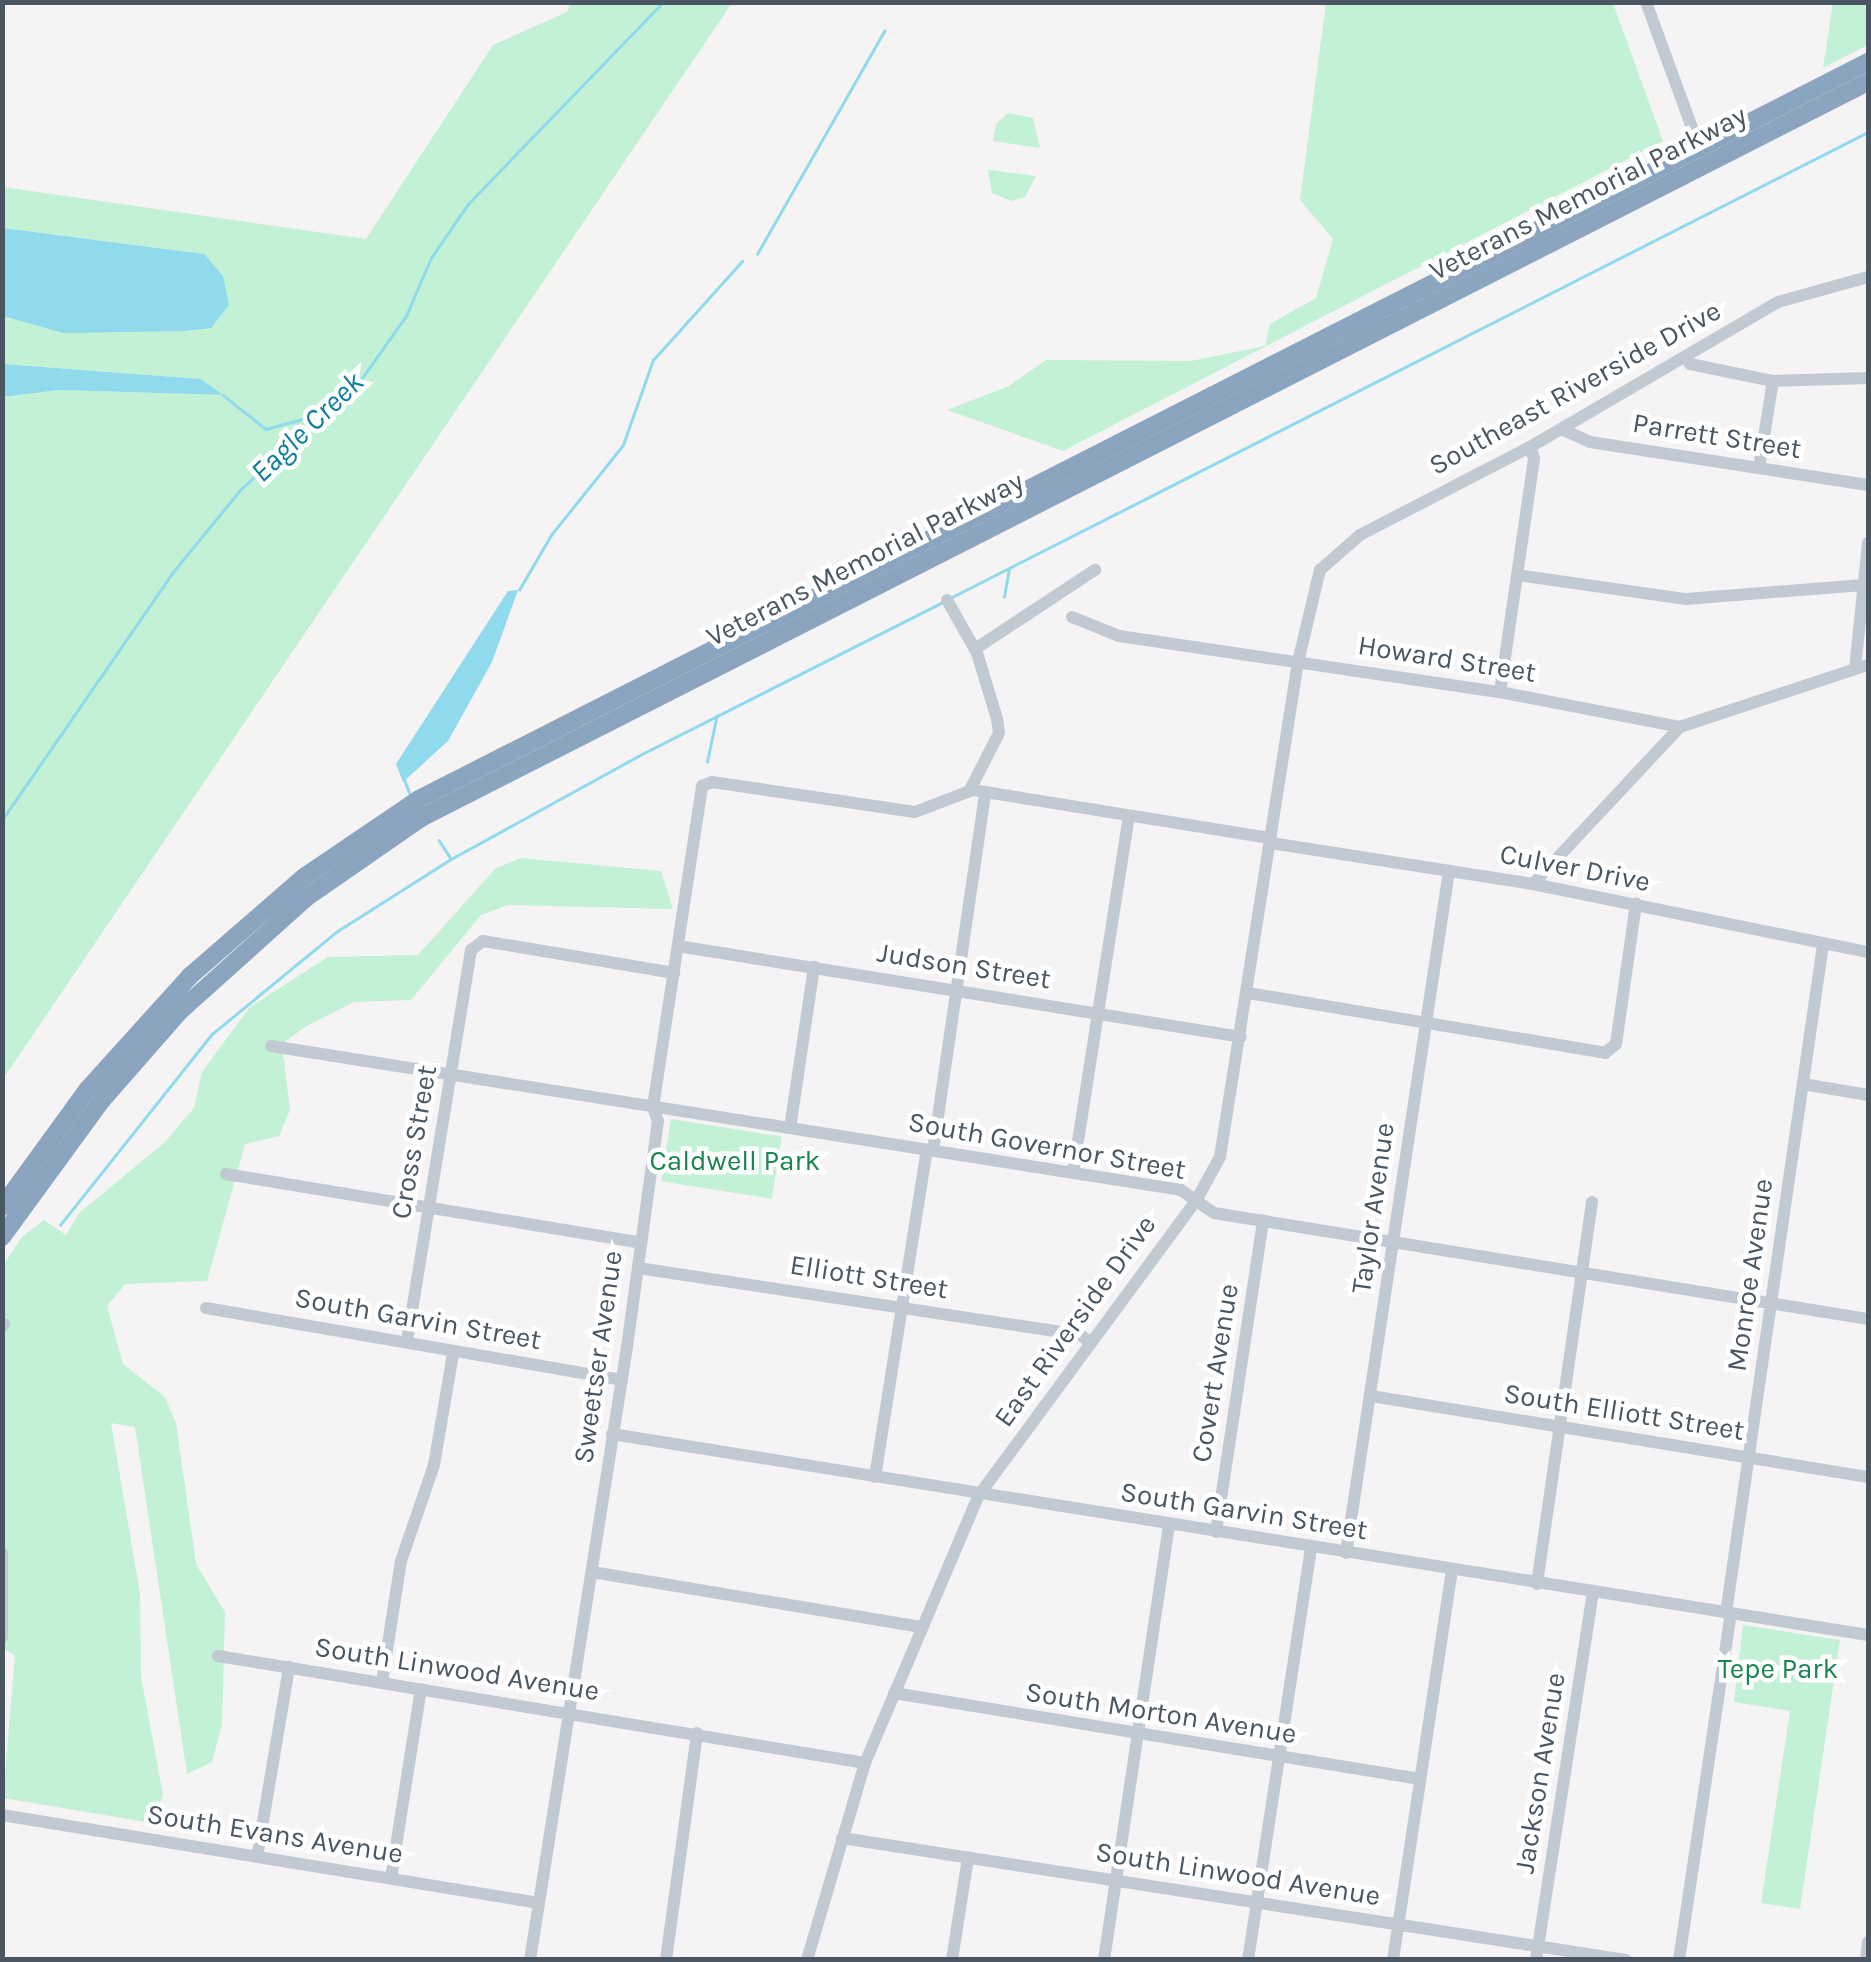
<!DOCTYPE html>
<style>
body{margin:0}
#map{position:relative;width:1871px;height:1962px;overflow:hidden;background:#f5f3f3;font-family:Karla,sans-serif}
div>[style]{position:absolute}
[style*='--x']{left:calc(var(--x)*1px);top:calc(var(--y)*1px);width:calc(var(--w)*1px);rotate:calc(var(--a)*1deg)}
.green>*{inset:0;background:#c3f1d5;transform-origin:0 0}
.water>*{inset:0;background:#90daee}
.stream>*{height:2.5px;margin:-1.25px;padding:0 1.25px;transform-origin:1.25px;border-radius:1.25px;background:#90daee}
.minor>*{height:12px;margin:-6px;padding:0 6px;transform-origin:6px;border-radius:6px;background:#c1cad2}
.highway>*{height:18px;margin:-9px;padding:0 9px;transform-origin:9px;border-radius:9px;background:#8ba5c1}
span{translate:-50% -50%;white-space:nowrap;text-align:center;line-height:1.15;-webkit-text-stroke:9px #fff;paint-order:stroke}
.street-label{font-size:28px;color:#4a5661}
.park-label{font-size:28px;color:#17864f}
.water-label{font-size:30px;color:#0c7c9b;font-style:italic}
.frame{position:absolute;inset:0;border:5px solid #4a5661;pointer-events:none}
</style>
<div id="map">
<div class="green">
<div style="clip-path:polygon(570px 3px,732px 3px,3px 1079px,3px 397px,59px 390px,222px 395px,201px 379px,3px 364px,3px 316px,63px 333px,204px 254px,3px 228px,3px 187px,366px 239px,493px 45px,567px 12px)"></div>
<div style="clip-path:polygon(1326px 3px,1613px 3px,1663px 141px,1063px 451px,947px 410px,1009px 386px,1046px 360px,1191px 361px,1265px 346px,1270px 324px,1316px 298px,1333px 239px,1300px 200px)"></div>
<div style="clip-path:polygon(1833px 3px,1868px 3px,1868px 45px,1823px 68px)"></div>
<div style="clip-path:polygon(1008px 113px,1033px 118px,1040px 148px,993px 141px,996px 124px)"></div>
<div style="clip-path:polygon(988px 170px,990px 170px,1036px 176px,1025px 197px,1011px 201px,992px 193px)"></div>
<div style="clip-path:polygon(521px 858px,661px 871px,673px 909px,508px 905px,481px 915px,411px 1000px,354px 1002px,305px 1027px,282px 1044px,290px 1110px,279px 1136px,245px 1144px,207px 1281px,125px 1284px,107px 1306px,123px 1364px,165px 1397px,176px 1423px,196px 1564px,225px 1612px,222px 1725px,212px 1762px,187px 1774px,135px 1427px,111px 1423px,140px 1594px,141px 1676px,163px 1795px,152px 1823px,3px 1798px,15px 1655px,3px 1649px,2px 1267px,22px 1237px,44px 1220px,66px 1235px,79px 1213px,164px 1143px,194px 1108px,202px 1072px,250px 1007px,328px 957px,418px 955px,496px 868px)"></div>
<div style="left:671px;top:1119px;width:112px;height:63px;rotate:9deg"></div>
<div style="clip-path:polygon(1743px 1625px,1840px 1640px,1800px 1909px,1761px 1903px,1790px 1711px,1734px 1702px)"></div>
</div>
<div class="water">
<div style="clip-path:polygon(3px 228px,204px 254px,223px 276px,229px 305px,211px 328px,183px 331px,63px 333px,3px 316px)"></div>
<div style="clip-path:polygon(3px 364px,201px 379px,223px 395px,59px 390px,3px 397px)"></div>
<div style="clip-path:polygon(518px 590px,492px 662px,448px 741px,403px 782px,396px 764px,508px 591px)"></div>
</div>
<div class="stream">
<div style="--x:757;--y:254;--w:257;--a:-60.3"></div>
<div style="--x:223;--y:395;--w:55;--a:38.3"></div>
<div style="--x:266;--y:429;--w:64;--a:-15.3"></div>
<div style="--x:519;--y:590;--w:64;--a:-59.8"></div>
<div style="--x:551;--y:535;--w:115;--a:-51.3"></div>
<div style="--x:623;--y:445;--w:90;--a:-70.6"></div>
<div style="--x:653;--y:360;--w:133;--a:-48"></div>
<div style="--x:952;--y:597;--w:1027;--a:-26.91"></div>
<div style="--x:1004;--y:597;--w:28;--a:-80"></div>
<div style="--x:707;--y:762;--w:44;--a:-78.2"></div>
<div style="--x:402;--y:773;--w:22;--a:69"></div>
<div style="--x:2;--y:820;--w:301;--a:-55.4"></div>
<div style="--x:173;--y:572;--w:106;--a:-50.7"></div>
<div style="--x:240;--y:490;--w:162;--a:-42.2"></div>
<div style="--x:360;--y:381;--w:80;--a:-54.7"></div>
<div style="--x:406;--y:316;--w:63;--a:-66.7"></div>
<div style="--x:431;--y:258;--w:65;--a:-55.6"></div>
<div style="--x:468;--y:204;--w:281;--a:-46"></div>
<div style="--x:439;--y:840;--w:20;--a:57"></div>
<div style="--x:60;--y:1225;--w:244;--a:-51.5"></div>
<div style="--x:212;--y:1034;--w:161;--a:-39.4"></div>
<div style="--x:336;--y:932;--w:136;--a:-32.4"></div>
<div style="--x:451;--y:859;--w:220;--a:-28.8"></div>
<div style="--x:644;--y:753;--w:333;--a:-26.8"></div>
</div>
<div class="minor">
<div style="--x:1646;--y:2;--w:160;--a:69.9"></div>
<div style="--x:1686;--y:357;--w:8;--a:60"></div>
<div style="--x:1690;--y:364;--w:85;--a:11.6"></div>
<div style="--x:1773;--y:381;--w:95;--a:-1.8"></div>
<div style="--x:1561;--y:429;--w:32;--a:24"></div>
<div style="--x:1590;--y:442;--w:281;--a:8.8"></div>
<div style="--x:1759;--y:468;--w:88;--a:-80.9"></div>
<div style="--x:1517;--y:575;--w:171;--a:8.1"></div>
<div style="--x:1686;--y:599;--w:178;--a:-4.5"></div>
<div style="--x:947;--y:600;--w:61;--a:60.5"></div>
<div style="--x:977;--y:653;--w:69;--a:73.1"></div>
<div style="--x:997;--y:719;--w:14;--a:82"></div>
<div style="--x:999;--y:733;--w:64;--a:117"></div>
<div style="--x:1072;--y:617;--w:51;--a:22"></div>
<div style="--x:1119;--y:636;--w:385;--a:8.4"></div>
<div style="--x:1500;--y:692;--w:183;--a:11"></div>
<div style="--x:975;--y:649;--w:144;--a:-33.4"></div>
<div style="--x:1855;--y:669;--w:127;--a:-84.1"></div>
<div style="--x:1500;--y:692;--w:236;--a:-81.7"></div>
<div style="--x:1534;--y:458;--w:12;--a:-110"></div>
<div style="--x:1271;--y:843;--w:265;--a:8.9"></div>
<div style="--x:1533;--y:884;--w:342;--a:11.5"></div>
<div style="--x:1533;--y:884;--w:215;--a:-46.9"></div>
<div style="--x:1680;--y:727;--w:198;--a:-18.3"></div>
<div style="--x:678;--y:946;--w:570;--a:9.18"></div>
<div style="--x:1248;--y:993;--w:362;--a:9.5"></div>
<div style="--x:1605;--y:1053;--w:14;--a:-39"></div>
<div style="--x:1616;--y:1044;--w:142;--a:-81.9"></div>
<div style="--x:271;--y:1046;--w:921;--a:8.99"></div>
<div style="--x:1181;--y:1190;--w:40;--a:34.9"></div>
<div style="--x:1214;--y:1213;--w:663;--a:9.21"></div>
<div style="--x:1803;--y:1084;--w:66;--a:9.6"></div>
<div style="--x:790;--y:1128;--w:163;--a:-81.5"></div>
<div style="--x:933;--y:1151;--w:362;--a:-81.7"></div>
<div style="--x:1073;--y:1173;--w:361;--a:-81.1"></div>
<div style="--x:226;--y:1174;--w:421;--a:9.4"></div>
<div style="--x:638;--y:1268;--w:448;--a:8.6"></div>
<div style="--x:1081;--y:1335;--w:11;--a:41"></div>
<div style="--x:206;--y:1308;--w:422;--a:9.8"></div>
<div style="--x:2;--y:1326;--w:3;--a:-45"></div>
<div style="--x:407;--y:1341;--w:396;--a:-80.7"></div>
<div style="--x:471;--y:950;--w:15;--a:-37"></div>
<div style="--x:483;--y:941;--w:194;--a:9.5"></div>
<div style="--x:1371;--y:1396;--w:504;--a:9.26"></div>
<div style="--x:612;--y:1434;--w:1272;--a:9.09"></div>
<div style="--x:875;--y:1477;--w:331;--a:-81"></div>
<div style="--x:1216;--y:1532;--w:315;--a:-81.4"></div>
<div style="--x:2;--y:1553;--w:84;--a:90"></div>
<div style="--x:1346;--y:1553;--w:690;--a:-81.41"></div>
<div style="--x:592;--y:1572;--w:335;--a:9.5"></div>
<div style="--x:1537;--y:1584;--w:386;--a:-81.8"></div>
<div style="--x:1726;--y:1613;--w:675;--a:-81.74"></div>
<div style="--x:218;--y:1656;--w:656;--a:9.39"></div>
<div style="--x:382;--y:1682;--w:122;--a:-81.1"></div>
<div style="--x:401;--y:1561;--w:102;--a:-71"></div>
<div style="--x:434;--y:1465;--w:113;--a:-80.3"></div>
<div style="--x:894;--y:1693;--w:533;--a:9.29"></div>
<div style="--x:2;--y:1815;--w:544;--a:9.31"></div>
<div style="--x:842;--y:1838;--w:793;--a:8.84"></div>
<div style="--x:257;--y:1857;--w:193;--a:-80.4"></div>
<div style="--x:391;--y:1878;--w:191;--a:-81"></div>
<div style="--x:530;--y:1960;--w:621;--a:-81.01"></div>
<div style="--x:627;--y:1347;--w:228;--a:-82.2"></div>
<div style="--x:658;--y:1121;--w:15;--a:-110"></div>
<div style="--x:653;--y:1107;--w:325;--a:-81.3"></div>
<div style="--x:702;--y:786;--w:11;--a:-22"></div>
<div style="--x:712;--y:782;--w:205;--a:8.4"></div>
<div style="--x:915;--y:812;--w:62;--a:-20.8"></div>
<div style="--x:973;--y:790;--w:302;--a:9.2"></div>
<div style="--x:666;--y:1960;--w:229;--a:-82.2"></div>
<div style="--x:807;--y:1960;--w:205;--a:-73.6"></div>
<div style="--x:865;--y:1763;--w:291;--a:-67"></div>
<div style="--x:979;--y:1495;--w:368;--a:-53.6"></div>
<div style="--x:1197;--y:1199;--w:48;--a:-61.3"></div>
<div style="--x:1220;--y:1157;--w:501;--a:-81.05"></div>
<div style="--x:1298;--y:662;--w:95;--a:-76.6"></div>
<div style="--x:1320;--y:570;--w:53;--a:-41.2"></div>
<div style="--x:1360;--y:535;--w:191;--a:-27.4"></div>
<div style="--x:1530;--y:447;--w:287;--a:-30.3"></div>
<div style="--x:1778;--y:302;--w:93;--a:-15.5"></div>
<div style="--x:952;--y:1960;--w:103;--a:-81.1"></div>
<div style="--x:1104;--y:1960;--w:440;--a:-81.5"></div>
<div style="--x:1248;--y:1960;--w:417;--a:-81.3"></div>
<div style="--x:1393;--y:1960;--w:394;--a:-81.4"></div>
<div style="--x:1536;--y:1960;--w:371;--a:-81.2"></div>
<div style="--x:1679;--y:1960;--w:350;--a:-81.5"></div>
<div style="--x:1866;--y:1960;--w:18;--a:-84"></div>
</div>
<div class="highway">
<div style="--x:2;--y:1207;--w:145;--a:-54"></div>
<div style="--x:87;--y:1090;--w:154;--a:-47.9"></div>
<div style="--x:190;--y:976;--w:151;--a:-41"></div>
<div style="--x:304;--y:877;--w:139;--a:-34.1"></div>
<div style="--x:419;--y:799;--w:1626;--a:-26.96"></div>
<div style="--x:2;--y:1237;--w:170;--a:-53.9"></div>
<div style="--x:102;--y:1100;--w:117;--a:-48.8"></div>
<div style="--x:179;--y:1012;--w:172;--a:-41.9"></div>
<div style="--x:307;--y:897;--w:139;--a:-34.7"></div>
<div style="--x:421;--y:818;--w:1623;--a:-26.96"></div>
</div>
<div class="street-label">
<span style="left:1588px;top:193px;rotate:-27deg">Veterans Memorial Parkway</span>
<span style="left:1575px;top:388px;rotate:-29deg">Southeast Riverside Drive</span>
<span style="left:1717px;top:436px;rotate:9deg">Parrett Street</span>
<span style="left:865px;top:559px;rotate:-27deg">Veterans Memorial Parkway</span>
<span style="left:1447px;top:659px;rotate:9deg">Howard Street</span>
<span style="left:1575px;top:868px;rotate:11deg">Culver Drive</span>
<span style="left:964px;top:966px;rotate:9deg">Judson Street</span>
<span style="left:414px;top:1142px;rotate:-80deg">Cross Street</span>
<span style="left:1047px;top:1146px;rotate:10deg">South Governor Street</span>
<span style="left:1373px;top:1208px;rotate:-82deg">Taylor Avenue</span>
<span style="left:1750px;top:1275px;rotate:-82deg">Monroe Avenue</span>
<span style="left:869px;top:1277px;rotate:9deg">Elliott Street</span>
<span style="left:418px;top:1319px;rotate:10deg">South Garvin Street</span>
<span style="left:1075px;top:1321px;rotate:-54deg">East Riverside Drive</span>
<span style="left:598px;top:1357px;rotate:-82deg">Sweetser Avenue</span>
<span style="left:1215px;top:1373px;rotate:-81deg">Covert Avenue</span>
<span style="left:1624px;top:1412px;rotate:9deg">South Elliott Street</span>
<span style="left:1244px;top:1511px;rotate:9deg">South Garvin Street</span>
<span style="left:457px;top:1669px;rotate:9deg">South Linwood Avenue</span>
<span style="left:1161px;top:1713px;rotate:9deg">South Morton Avenue</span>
<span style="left:1540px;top:1773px;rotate:-81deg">Jackson Avenue</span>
<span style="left:275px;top:1834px;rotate:9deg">South Evans Avenue</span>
<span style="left:1238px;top:1874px;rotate:9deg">South Linwood Avenue</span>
</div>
<div class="park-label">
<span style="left:735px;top:1161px">Caldwell Park</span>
<span style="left:1778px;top:1669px">Tepe Park</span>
</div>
<div class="water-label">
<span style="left:307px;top:427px;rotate:-44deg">Eagle Creek</span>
</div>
<div class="frame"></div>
</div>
